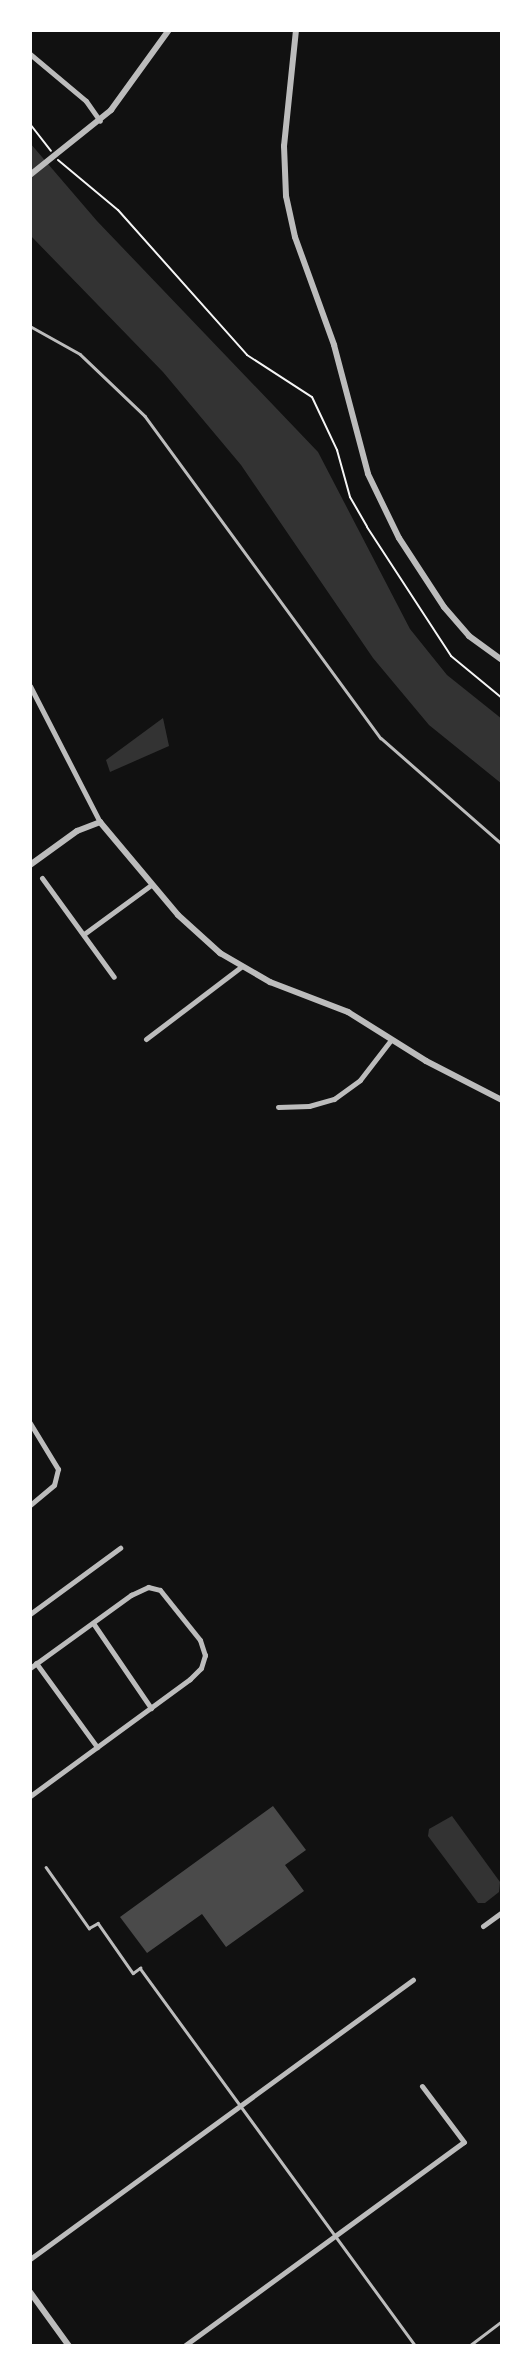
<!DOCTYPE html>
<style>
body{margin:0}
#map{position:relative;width:532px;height:2376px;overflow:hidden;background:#111;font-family:Overpass,sans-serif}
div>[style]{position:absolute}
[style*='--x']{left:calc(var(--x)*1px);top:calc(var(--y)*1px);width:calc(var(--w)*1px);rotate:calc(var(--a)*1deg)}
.water>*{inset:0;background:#333}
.building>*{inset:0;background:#4a4a4a}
.path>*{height:2px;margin:-1px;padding:0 1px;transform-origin:1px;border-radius:1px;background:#f5f5f5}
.service>*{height:2.5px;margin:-1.25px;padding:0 1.25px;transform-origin:1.25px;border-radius:1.25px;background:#bcbcbc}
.minor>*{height:5px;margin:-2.5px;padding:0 2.5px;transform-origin:2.5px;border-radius:2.5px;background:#bcbcbc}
.tertiary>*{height:6px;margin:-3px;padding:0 3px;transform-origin:3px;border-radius:3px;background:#bcbcbc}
span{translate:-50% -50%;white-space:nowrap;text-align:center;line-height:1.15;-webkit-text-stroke:5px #fff;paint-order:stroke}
.frame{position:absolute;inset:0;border:32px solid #fff;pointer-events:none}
</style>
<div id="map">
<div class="water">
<div style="clip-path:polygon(30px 143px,97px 221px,318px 452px,410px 629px,447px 675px,502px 719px,502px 784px,429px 725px,373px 658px,241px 465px,163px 372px,30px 235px)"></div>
<div style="clip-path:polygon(163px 718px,169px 746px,110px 772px,106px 760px)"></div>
<div style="clip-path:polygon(452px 1816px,500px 1882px,499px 1892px,485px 1903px,478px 1903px,428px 1836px,429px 1829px)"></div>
</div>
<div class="building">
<div style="clip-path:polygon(273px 1806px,306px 1850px,285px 1865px,304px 1891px,226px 1947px,202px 1914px,147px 1953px,120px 1917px)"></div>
</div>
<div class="path">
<div style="--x:30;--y:124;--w:34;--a:52"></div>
<div style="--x:58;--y:160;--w:78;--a:39.8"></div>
<div style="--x:118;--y:210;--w:194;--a:48.3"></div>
<div style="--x:247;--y:355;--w:77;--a:32.9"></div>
<div style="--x:312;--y:397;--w:59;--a:64.7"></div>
<div style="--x:337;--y:450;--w:49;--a:74.5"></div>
<div style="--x:350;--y:497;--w:34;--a:60"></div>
<div style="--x:367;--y:527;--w:154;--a:56.9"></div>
<div style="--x:451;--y:656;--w:66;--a:39.5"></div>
</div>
<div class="service">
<div style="--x:30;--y:326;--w:57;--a:29.2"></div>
<div style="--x:80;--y:354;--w:90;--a:43.6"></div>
<div style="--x:145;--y:416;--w:399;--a:53.8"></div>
<div style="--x:381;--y:738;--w:161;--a:41.2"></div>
<div style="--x:46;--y:1867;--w:75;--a:54.8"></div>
<div style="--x:89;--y:1928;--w:10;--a:-29"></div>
<div style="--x:98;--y:1923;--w:61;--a:55"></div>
<div style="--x:133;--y:1973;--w:9;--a:-36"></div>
<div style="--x:140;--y:1968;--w:468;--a:53.9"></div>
<div style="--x:469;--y:2346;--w:41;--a:-37.1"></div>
</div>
<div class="minor">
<div style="--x:30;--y:54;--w:73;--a:40"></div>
<div style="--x:86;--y:101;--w:24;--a:55"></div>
<div style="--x:30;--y:686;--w:153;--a:62.8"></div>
<div style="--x:42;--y:878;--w:122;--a:54"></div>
<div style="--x:84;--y:934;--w:83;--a:-36.2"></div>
<div style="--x:146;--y:1039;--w:119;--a:-37.2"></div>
<div style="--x:278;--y:1107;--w:31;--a:-2"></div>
<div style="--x:309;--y:1106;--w:26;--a:-16"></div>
<div style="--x:334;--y:1099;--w:32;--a:-36"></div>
<div style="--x:360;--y:1080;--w:49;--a:-52.4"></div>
<div style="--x:30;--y:1423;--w:54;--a:58.7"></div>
<div style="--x:58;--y:1469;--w:16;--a:104"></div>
<div style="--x:54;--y:1485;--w:31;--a:140"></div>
<div style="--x:30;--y:1614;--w:112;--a:-36.3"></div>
<div style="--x:93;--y:1623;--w:103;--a:55.7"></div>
<div style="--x:36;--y:1663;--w:104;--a:54"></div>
<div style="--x:30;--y:1668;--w:125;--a:-35.9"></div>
<div style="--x:131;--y:1595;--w:19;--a:-25"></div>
<div style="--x:148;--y:1587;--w:12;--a:14"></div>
<div style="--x:160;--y:1590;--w:64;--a:51.3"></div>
<div style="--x:200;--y:1640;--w:16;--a:72"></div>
<div style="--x:205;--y:1655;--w:14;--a:107"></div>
<div style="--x:201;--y:1668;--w:16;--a:135"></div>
<div style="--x:190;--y:1679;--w:198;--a:143.8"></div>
<div style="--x:483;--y:1926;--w:24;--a:-36"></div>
<div style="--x:30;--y:2259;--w:474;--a:-36.1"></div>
<div style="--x:184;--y:2346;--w:346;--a:-36.1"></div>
<div style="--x:464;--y:2142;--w:70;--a:-126.9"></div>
</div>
<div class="tertiary">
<div style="--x:296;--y:30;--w:117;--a:95.9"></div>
<div style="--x:284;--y:146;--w:50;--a:87.7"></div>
<div style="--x:286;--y:196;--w:42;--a:77.6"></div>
<div style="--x:295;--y:237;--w:115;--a:70.1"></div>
<div style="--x:334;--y:345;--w:133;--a:75.2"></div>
<div style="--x:368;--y:474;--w:71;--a:64.2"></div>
<div style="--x:399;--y:538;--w:82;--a:56.9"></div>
<div style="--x:444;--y:607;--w:38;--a:49"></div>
<div style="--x:469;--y:636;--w:41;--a:36"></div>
<div style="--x:30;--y:175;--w:104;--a:-38.7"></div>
<div style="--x:111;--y:110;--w:99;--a:-54.1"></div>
<div style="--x:30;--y:865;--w:58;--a:-35.9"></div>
<div style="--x:77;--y:831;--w:25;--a:-21"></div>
<div style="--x:100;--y:822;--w:121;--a:50"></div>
<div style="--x:178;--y:915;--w:57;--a:42.1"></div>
<div style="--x:220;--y:953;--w:58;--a:30.1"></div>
<div style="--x:270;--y:982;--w:84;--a:21"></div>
<div style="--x:348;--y:1012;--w:92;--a:32.1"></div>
<div style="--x:426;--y:1061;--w:85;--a:27.2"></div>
<div style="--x:30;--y:2292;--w:67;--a:54.2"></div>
</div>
<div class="frame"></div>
</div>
